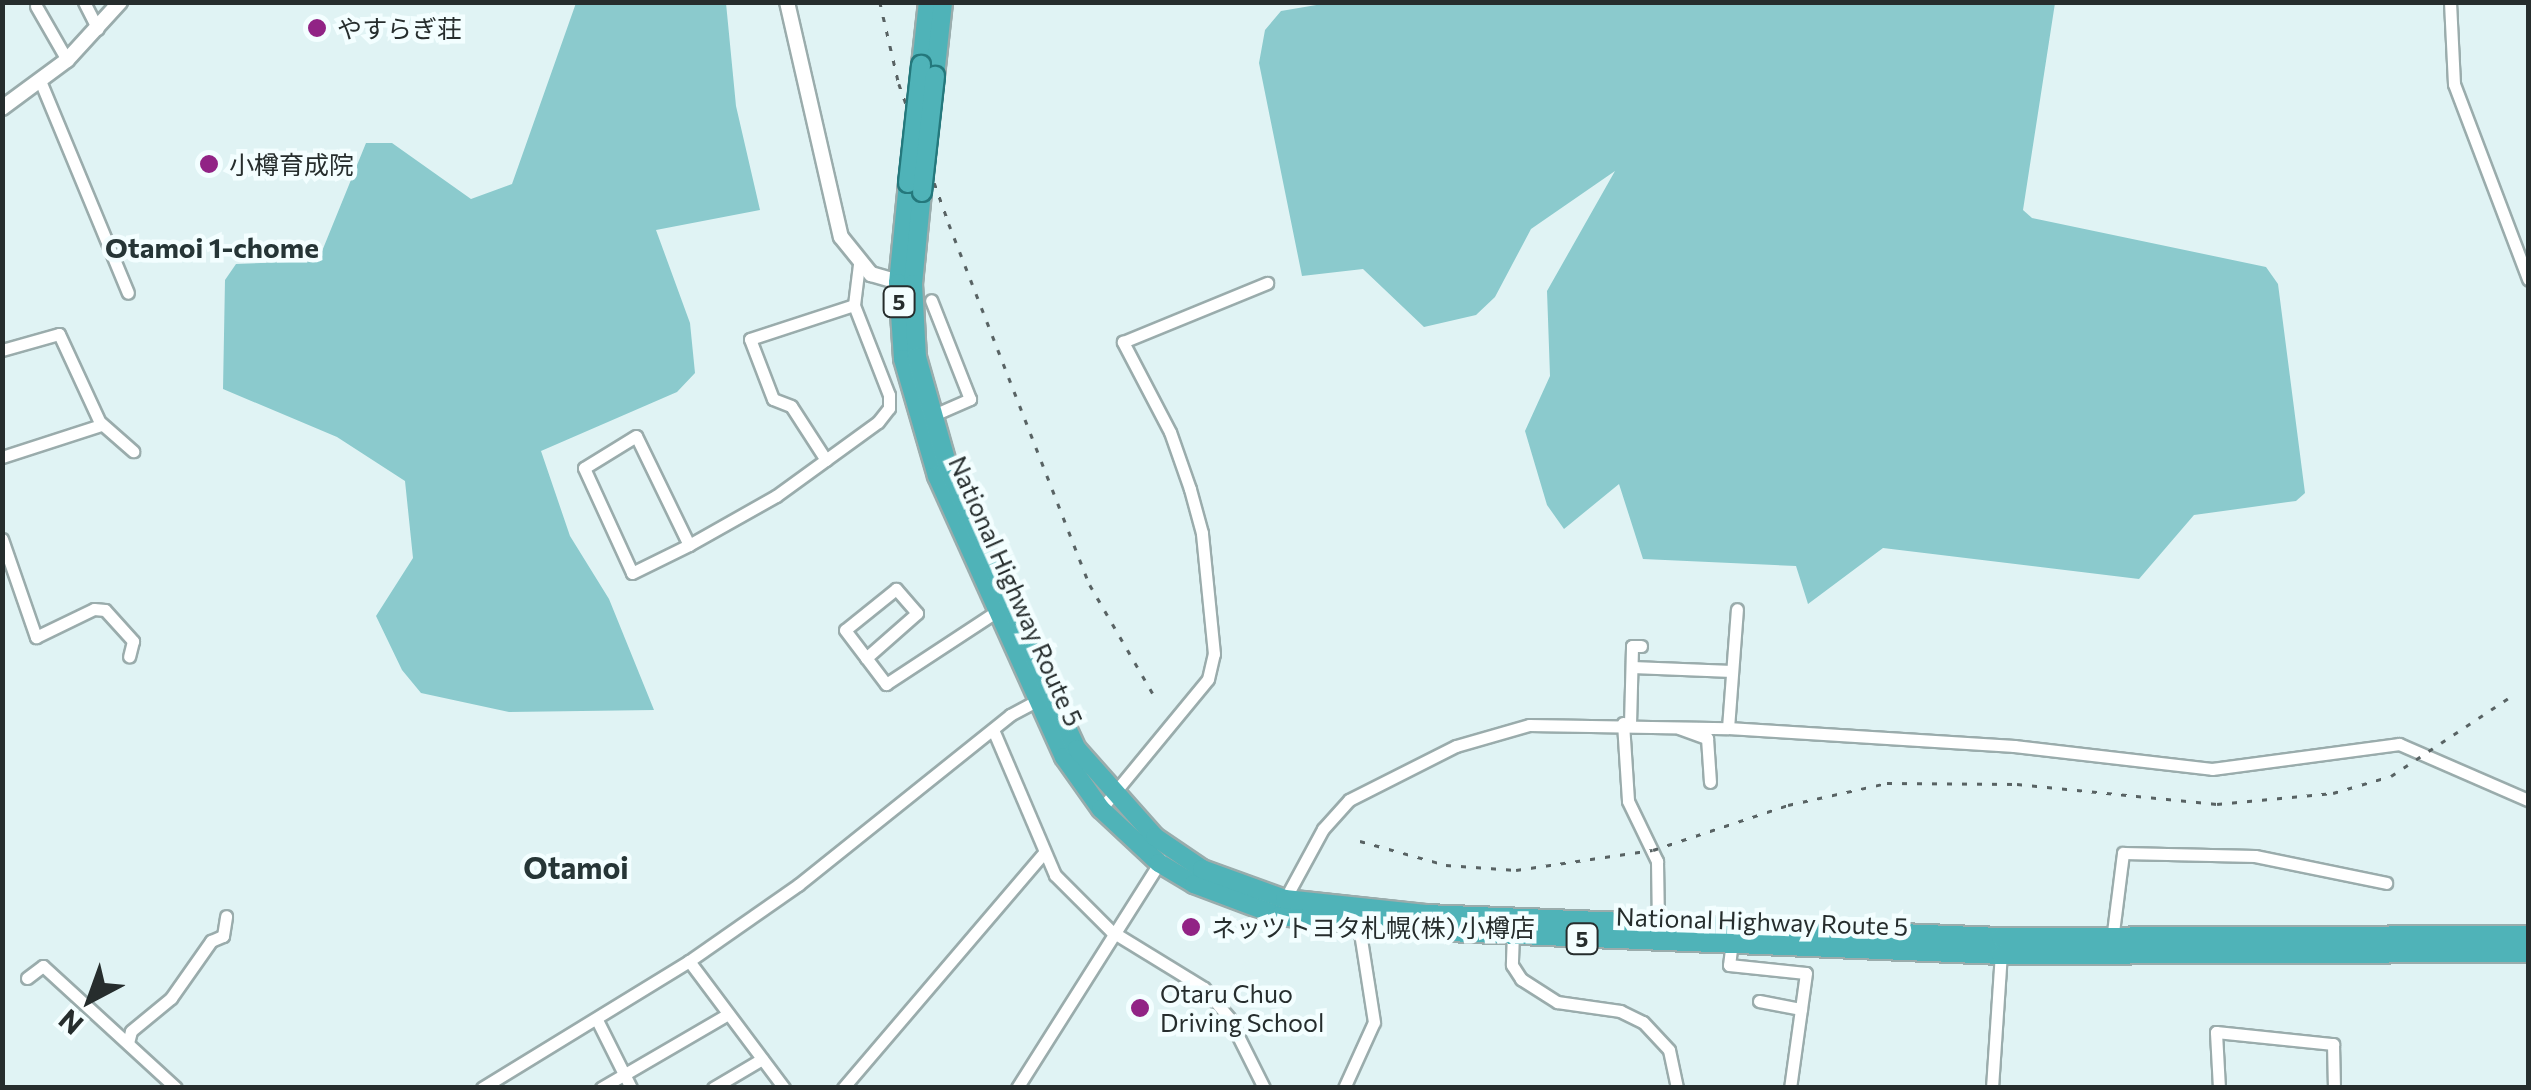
<!DOCTYPE html>
<meta charset="utf-8">
<style>
body{margin:0}
#map{position:relative;width:2531px;height:1090px;overflow:hidden;background:#e0f3f4;font-family:Commissioner,"Noto Sans JP",sans-serif}
div>[style]{position:absolute}
[style*='--x']{left:calc(var(--x)*1px);top:calc(var(--y)*1px);width:calc(var(--w)*1px);rotate:calc(var(--a)*1deg)}
.green>*{inset:0;background:#8bcacd}
.roads{filter:drop-shadow(2px 0 #9aacac) drop-shadow(-2px 0 #9aacac) drop-shadow(0 2px #9aacac) drop-shadow(0 -2px #9aacac)}
.minor>*{height:11px;margin:-5.5px;padding:0 5.5px;transform-origin:5.5px;border-radius:5.5px;background:#fff}
.tertiary>*{height:14px;margin:-7px;padding:0 7px;transform-origin:7px;border-radius:7px;background:#fff}
.trunk>*{height:18px;margin:-9px;padding:0 9px;transform-origin:9px;border-radius:9px;background:#4fb3b8}
.rail>*{height:2.5px;margin-top:-1.25px;transform-origin:0;background:repeating-linear-gradient(90deg,#586263 0 5px,transparent 0 15px)}
.bridges{filter:drop-shadow(2px 0 #24787c) drop-shadow(-2px 0 #24787c) drop-shadow(0 2px #24787c) drop-shadow(0 -2px #24787c)}
.trunk-bridge>*{height:18px;margin:-9px;padding:0 9px;transform-origin:9px;border-radius:9px;background:#4fb3b8}
.dots>*{width:28px;height:28px;translate:-50% -50%;box-sizing:border-box;border:5px solid #f3feff;border-radius:50%}
span{translate:-50% -50%;white-space:nowrap;text-align:center;line-height:1.15;-webkit-text-stroke:9px #f3feff;paint-order:stroke}
.shield-label span{padding:2px 8px;background:#f3feff;border:2px solid;border-radius:8px;-webkit-text-stroke-width:0}
.shield-label{font-size:22px;color:#262d2d;font-weight:700}
.poi-label{font-size:25px;color:#262d2d}
.left{translate:0 -50%;text-align:left}
.street-label{font-size:25px;color:#262d2d}
.neighbourhood-label{font-size:28px;color:#263536;font-weight:700}
.quarter-label{font-size:30px;color:#263536;font-weight:700}
.frame{position:absolute;inset:0;border:5px solid #262d2d;pointer-events:none}
.north{position:absolute;left:40px;top:950px;width:100px;height:100px;-webkit-text-stroke:8px #f3feff;paint-order:stroke;rotate:221deg;font-size:28px;font-weight:700;line-height:40px;text-align:center;color:#262d2d}
.north::after{content:'';display:block;margin:auto;width:35px;height:45px;background:#262d2d;clip-path:polygon(50% 0,100% 100%,50% 72%,0 100%)}
</style>
<div id="map">
<div class="green">
<div style="clip-path:polygon(1334px 2px,2055px 3px,2023px 210px,2032px 218px,2266px 267px,2278px 284px,2305px 493px,2296px 501px,2194px 515px,2139px 579px,1883px 548px,1808px 604px,1796px 566px,1643px 559px,1619px 484px,1564px 529px,1547px 505px,1525px 431px,1550px 376px,1547px 291px,1615px 171px,1531px 229px,1495px 297px,1476px 315px,1424px 327px,1363px 269px,1302px 276px,1259px 63px,1265px 30px,1281px 11px)"></div>
<div style="clip-path:polygon(576px 3px,726px 3px,736px 106px,760px 210px,656px 230px,690px 323px,695px 373px,677px 392px,541px 451px,570px 536px,609px 599px,654px 710px,509px 712px,421px 693px,402px 670px,376px 616px,413px 558px,405px 481px,337px 437px,223px 389px,225px 280px,236px 264px,318px 261px,366px 143px,392px 143px,471px 199px,512px 184px)"></div>
</div>
<div class="roads">
<div class="minor">
<div style="--x:84;--y:2;--w:30;--a:63"></div>
<div style="--x:2450;--y:2;--w:82;--a:87.2"></div>
<div style="--x:2454;--y:84;--w:209;--a:69.2"></div>
<div style="--x:36;--y:6;--w:62;--a:60.1"></div>
<div style="--x:41;--y:83;--w:227;--a:67.5"></div>
<div style="--x:2;--y:350;--w:59;--a:-15.7"></div>
<div style="--x:59;--y:334;--w:100;--a:65.2"></div>
<div style="--x:101;--y:425;--w:104;--a:162.1"></div>
<div style="--x:929;--y:417;--w:45;--a:-23.7"></div>
<div style="--x:970;--y:399;--w:106;--a:-111.5"></div>
<div style="--x:101;--y:423;--w:43;--a:41.2"></div>
<div style="--x:826;--y:460;--w:64;--a:-122.9"></div>
<div style="--x:791;--y:406;--w:19;--a:-159"></div>
<div style="--x:773;--y:399;--w:64;--a:-111"></div>
<div style="--x:750;--y:339;--w:109;--a:-18.1"></div>
<div style="--x:2;--y:539;--w:104;--a:70.9"></div>
<div style="--x:36;--y:637;--w:64;--a:-25.8"></div>
<div style="--x:94;--y:609;--w:11;--a:5"></div>
<div style="--x:105;--y:610;--w:42;--a:47.9"></div>
<div style="--x:133;--y:641;--w:16;--a:104"></div>
<div style="--x:689;--y:545;--w:121;--a:-115.9"></div>
<div style="--x:636;--y:436;--w:61;--a:148.4"></div>
<div style="--x:584;--y:468;--w:115;--a:65.4"></div>
<div style="--x:632;--y:573;--w:64;--a:-26.2"></div>
<div style="--x:689;--y:545;--w:100;--a:-29.4"></div>
<div style="--x:776;--y:496;--w:126;--a:-36"></div>
<div style="--x:878;--y:422;--w:18;--a:-52"></div>
<div style="--x:889;--y:408;--w:13;--a:-90"></div>
<div style="--x:889;--y:395;--w:97;--a:-111.3"></div>
<div style="--x:854;--y:305;--w:41;--a:-83"></div>
<div style="--x:866;--y:658;--w:68;--a:-41.4"></div>
<div style="--x:917;--y:613;--w:32;--a:-131"></div>
<div style="--x:896;--y:589;--w:65;--a:141.2"></div>
<div style="--x:845;--y:630;--w:68;--a:52.8"></div>
<div style="--x:886;--y:684;--w:136;--a:-33.3"></div>
<div style="--x:1632;--y:667;--w:100;--a:2.3"></div>
<div style="--x:1623;--y:723;--w:78;--a:86.3"></div>
<div style="--x:1628;--y:801;--w:67;--a:64.2"></div>
<div style="--x:1657;--y:861;--w:66;--a:89.1"></div>
<div style="--x:1630;--y:724;--w:78;--a:-88.5"></div>
<div style="--x:1632;--y:646;--w:9;--a:0"></div>
<div style="--x:1679;--y:728;--w:30;--a:20"></div>
<div style="--x:1707;--y:738;--w:44;--a:86.1"></div>
<div style="--x:1728;--y:728;--w:119;--a:-85.7"></div>
<div style="--x:994;--y:732;--w:155;--a:66.9"></div>
<div style="--x:1055;--y:875;--w:79;--a:45"></div>
<div style="--x:1111;--y:931;--w:109;--a:31.5"></div>
<div style="--x:1204;--y:988;--w:39;--a:50"></div>
<div style="--x:1229;--y:1018;--w:78;--a:63.4"></div>
<div style="--x:1101;--y:809;--w:168;--a:-50.5"></div>
<div style="--x:1208;--y:679;--w:26;--a:-77"></div>
<div style="--x:1214;--y:654;--w:122;--a:-95.7"></div>
<div style="--x:1202;--y:533;--w:46;--a:-105.3"></div>
<div style="--x:1190;--y:489;--w:60;--a:-109.3"></div>
<div style="--x:1170;--y:432;--w:102;--a:-117.6"></div>
<div style="--x:1123;--y:342;--w:156;--a:-22.3"></div>
<div style="--x:1285;--y:899;--w:80;--a:-61.5"></div>
<div style="--x:1323;--y:829;--w:39;--a:-48"></div>
<div style="--x:1349;--y:800;--w:120;--a:-26.8"></div>
<div style="--x:1456;--y:746;--w:76;--a:-16"></div>
<div style="--x:1529;--y:725;--w:199;--a:0.9"></div>
<div style="--x:1728;--y:728;--w:287;--a:3.6"></div>
<div style="--x:2014;--y:746;--w:199;--a:6.6"></div>
<div style="--x:2212;--y:769;--w:189;--a:-7.6"></div>
<div style="--x:2399;--y:744;--w:141;--a:23.5"></div>
<div style="--x:1513;--y:932;--w:33;--a:92"></div>
<div style="--x:1512;--y:965;--w:17;--a:57"></div>
<div style="--x:1521;--y:979;--w:43;--a:32.6"></div>
<div style="--x:1557;--y:1002;--w:64;--a:8.1"></div>
<div style="--x:1620;--y:1011;--w:25;--a:26"></div>
<div style="--x:1643;--y:1022;--w:38;--a:47"></div>
<div style="--x:1669;--y:1050;--w:39;--a:78"></div>
<div style="--x:1732;--y:941;--w:24;--a:97"></div>
<div style="--x:1729;--y:965;--w:77;--a:5.9"></div>
<div style="--x:1806;--y:973;--w:116;--a:97.9"></div>
<div style="--x:2110;--y:956;--w:104;--a:-82.8"></div>
<div style="--x:2123;--y:853;--w:132;--a:1.3"></div>
<div style="--x:2255;--y:856;--w:134;--a:11.6"></div>
<div style="--x:689;--y:961;--w:159;--a:53.2"></div>
<div style="--x:27;--y:978;--w:20;--a:-37"></div>
<div style="--x:43;--y:966;--w:180;--a:42.5"></div>
<div style="--x:1759;--y:1001;--w:43;--a:10.8"></div>
<div style="--x:597;--y:1020;--w:76;--a:63.4"></div>
<div style="--x:128;--y:1043;--w:12;--a:-76"></div>
<div style="--x:131;--y:1031;--w:52;--a:-39.5"></div>
<div style="--x:171;--y:998;--w:70;--a:-54.9"></div>
<div style="--x:211;--y:941;--w:13;--a:-23"></div>
<div style="--x:223;--y:936;--w:20;--a:-81"></div>
<div style="--x:482;--y:1088;--w:243;--a:-31.5"></div>
<div style="--x:689;--y:961;--w:133;--a:-34.9"></div>
<div style="--x:798;--y:885;--w:272;--a:-38.7"></div>
<div style="--x:1010;--y:715;--w:38;--a:-28"></div>
<div style="--x:601;--y:1088;--w:147;--a:-30.2"></div>
<div style="--x:713;--y:1088;--w:57;--a:-30.6"></div>
<div style="--x:843;--y:1088;--w:309;--a:-49.5"></div>
<div style="--x:1017;--y:1088;--w:270;--a:-57.7"></div>
<div style="--x:1344;--y:1088;--w:72;--a:-65.6"></div>
<div style="--x:1374;--y:1022;--w:103;--a:-98.9"></div>
<div style="--x:1992;--y:1088;--w:136;--a:-86.2"></div>
<div style="--x:2219;--y:1088;--w:56;--a:-93.1"></div>
<div style="--x:2216;--y:1032;--w:118;--a:5.9"></div>
<div style="--x:2333;--y:1044;--w:44;--a:88.7"></div>
</div>
<div class="tertiary">
<div style="--x:787;--y:2;--w:241;--a:77.1"></div>
<div style="--x:841;--y:237;--w:48;--a:51"></div>
<div style="--x:871;--y:274;--w:37;--a:16"></div>
<div style="--x:2;--y:108;--w:81;--a:-36.4"></div>
<div style="--x:67;--y:60;--w:79;--a:-47.6"></div>
</div>
<div class="trunk">
<div style="--x:921;--y:65;--w:63;--a:-83.7"></div>
<div style="--x:935;--y:76;--w:74;--a:-83.8"></div>
<div style="--x:908;--y:183;--w:100;--a:95.7"></div>
<div style="--x:898;--y:283;--w:76;--a:86.2"></div>
<div style="--x:903;--y:359;--w:122;--a:73.8"></div>
<div style="--x:937;--y:476;--w:308;--a:65.7"></div>
<div style="--x:1064;--y:757;--w:64;--a:54.6"></div>
<div style="--x:1101;--y:809;--w:79;--a:43"></div>
<div style="--x:1159;--y:863;--w:41;--a:31"></div>
<div style="--x:1194;--y:884;--w:91;--a:20.6"></div>
<div style="--x:1279;--y:916;--w:146;--a:5.9"></div>
<div style="--x:1424;--y:931;--w:577;--a:2.38"></div>
<div style="--x:2001;--y:955;--w:527;--a:-0.22"></div>
<div style="--x:922;--y:192;--w:92;--a:95.6"></div>
<div style="--x:913;--y:284;--w:73;--a:86.9"></div>
<div style="--x:917;--y:357;--w:117;--a:74.2"></div>
<div style="--x:949;--y:470;--w:307;--a:65.4"></div>
<div style="--x:1077;--y:749;--w:118;--a:48.4"></div>
<div style="--x:1155;--y:837;--w:57;--a:34.2"></div>
<div style="--x:1202;--y:869;--w:88;--a:19.9"></div>
<div style="--x:1285;--y:899;--w:141;--a:6.1"></div>
<div style="--x:1425;--y:914;--w:576;--a:2.29"></div>
<div style="--x:2001;--y:937;--w:527;--a:-0.22"></div>
</div>
</div>
<div class="rail">
<div style="--x:880;--y:2;--w:84;--a:77"></div>
<div style="--x:899;--y:84;--w:149;--a:70.3"></div>
<div style="--x:949;--y:224;--w:388;--a:68.7"></div>
<div style="--x:1090;--y:585;--w:132;--a:59.9"></div>
<div style="--x:1360;--y:841;--w:89;--a:15.6"></div>
<div style="--x:1446;--y:865;--w:70;--a:4.1"></div>
<div style="--x:1516;--y:870;--w:138;--a:-8.3"></div>
<div style="--x:1653;--y:850;--w:142;--a:-18.4"></div>
<div style="--x:1788;--y:805;--w:101;--a:-12.5"></div>
<div style="--x:1887;--y:783;--w:130;--a:0.4"></div>
<div style="--x:2017;--y:784;--w:201;--a:5.7"></div>
<div style="--x:2217;--y:804;--w:117;--a:-5.4"></div>
<div style="--x:2333;--y:793;--w:60;--a:-16.3"></div>
<div style="--x:2391;--y:776;--w:146;--a:-33.6"></div>
</div>
<div class="bridges">
<div class="trunk-bridge">
<div style="--x:908;--y:183;--w:119;--a:-83.7"></div>
<div style="--x:922;--y:192;--w:117;--a:-83.6"></div>
</div>
</div>
<div class="dots">
<div style="left:317px;top:28px;background:#912385"></div>
<div style="left:209px;top:164px;background:#912385"></div>
<div style="left:1191px;top:927px;background:#912385"></div>
<div style="left:1140px;top:1008px;background:#912385"></div>
</div>
<div class="shield-label">
<span style="left:899px;top:302px">5</span>
<span style="left:1582px;top:939px">5</span>
</div>
<div class="poi-label">
<span class="left" style="left:337px;top:28px">やすらぎ荘</span>
<span class="left" style="left:229px;top:164px">小樽育成院</span>
<span class="left" style="left:1211px;top:927px">ネッツトヨタ札幌(株) 小樽店</span>
<span class="left" style="left:1160px;top:1008px">Otaru Chuo<br>Driving School</span>
</div>
<div class="street-label">
<span style="left:1016px;top:591px;rotate:66deg">National Highway Route 5</span>
<span style="left:1762px;top:921px;rotate:2deg">National Highway Route 5</span>
</div>
<div class="neighbourhood-label">
<span style="left:212px;top:247px">Otamoi 1-chome</span>
</div>
<div class="quarter-label">
<span style="left:576px;top:867px">Otamoi</span>
</div>
<div class="frame"></div>
<div class="north">N</div>
</div>
